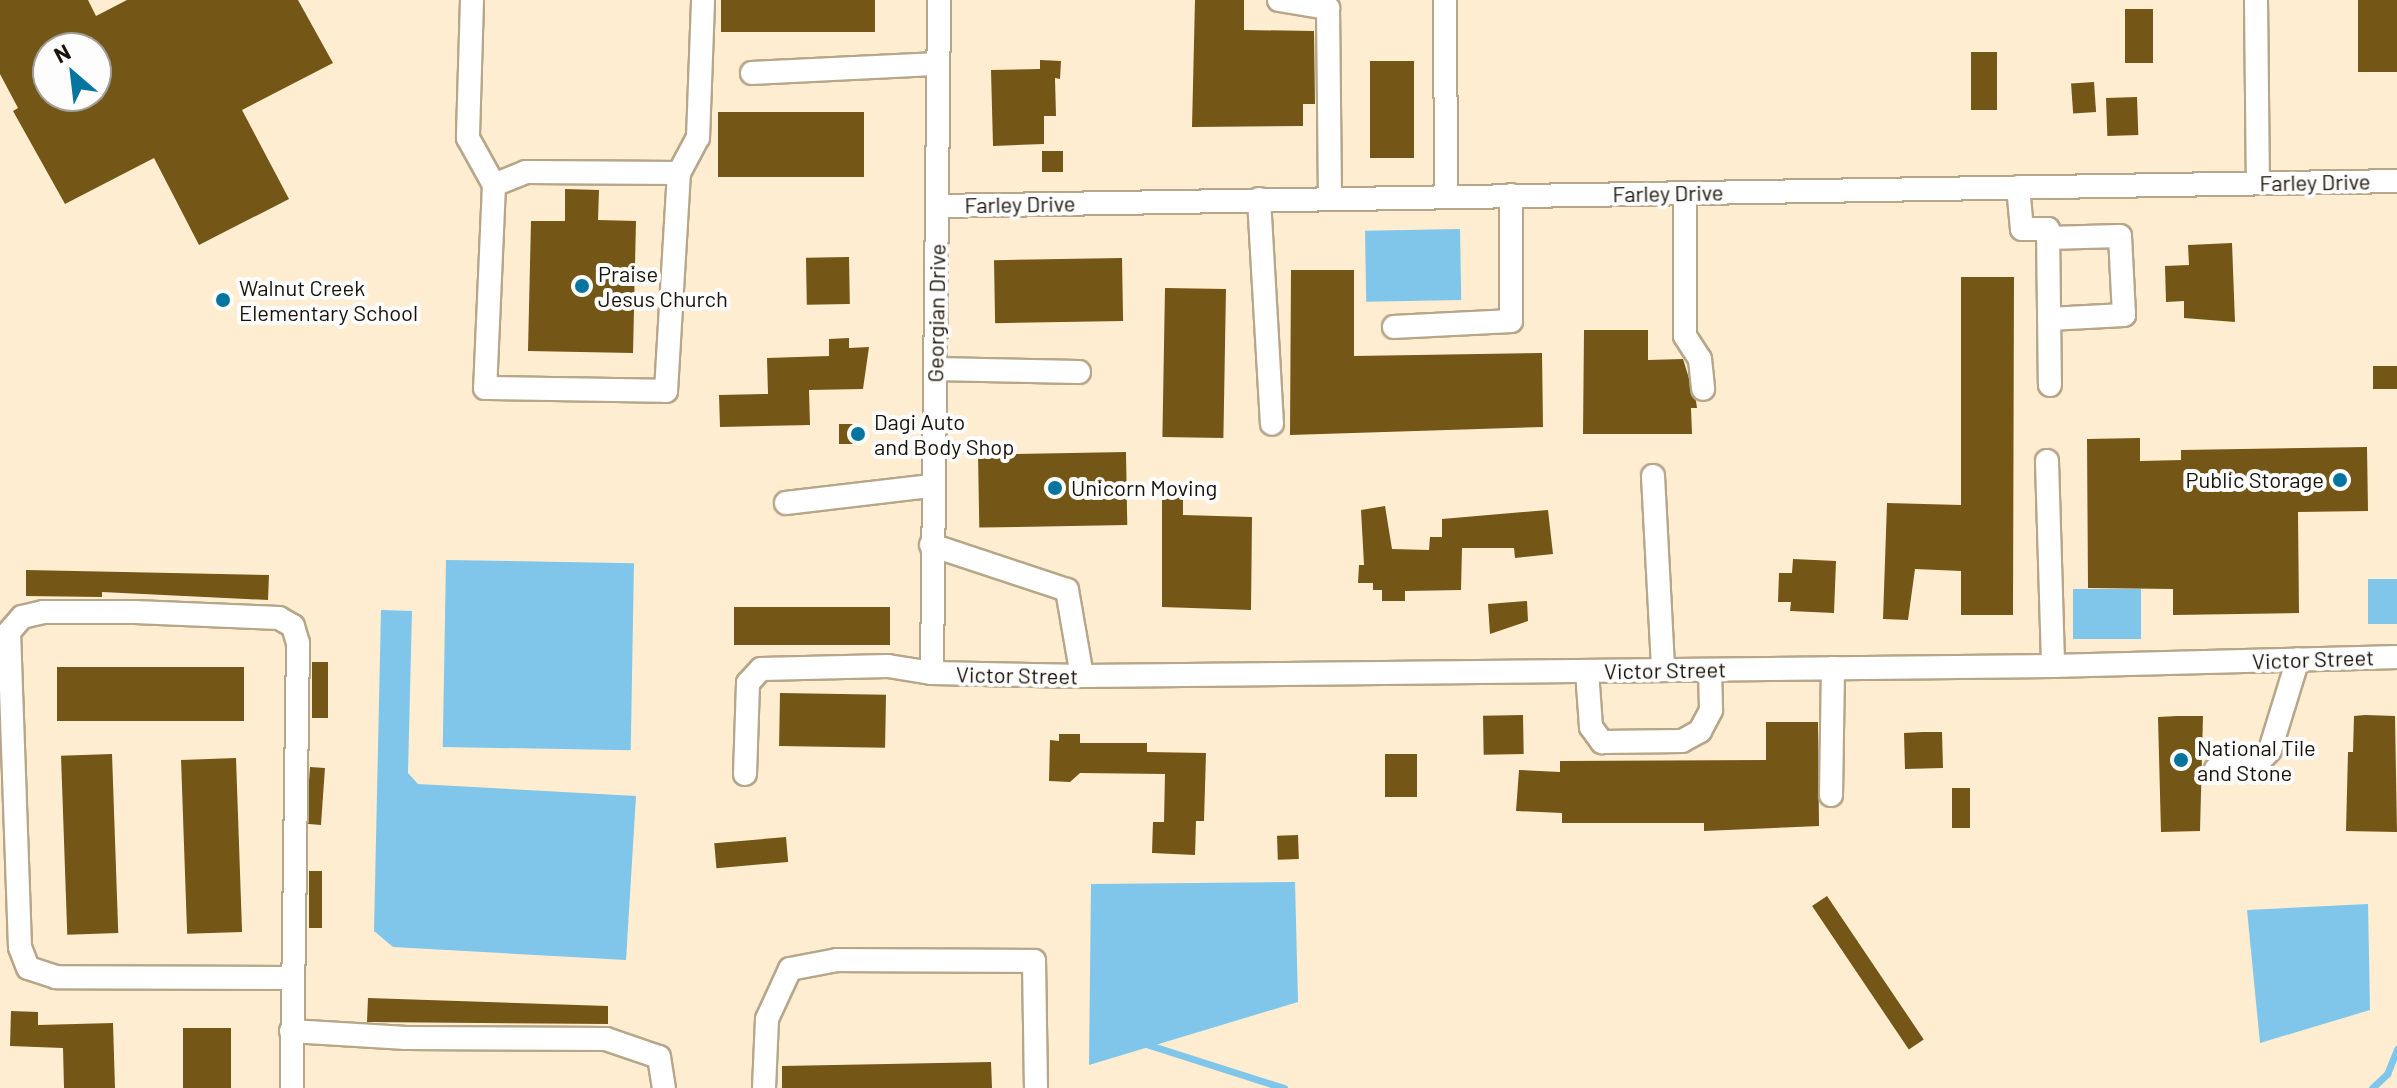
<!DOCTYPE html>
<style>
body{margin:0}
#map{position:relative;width:2397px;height:1088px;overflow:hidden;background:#feedd0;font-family:Barlow,sans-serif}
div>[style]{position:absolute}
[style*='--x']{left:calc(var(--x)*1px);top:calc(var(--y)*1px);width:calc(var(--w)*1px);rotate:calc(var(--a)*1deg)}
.water>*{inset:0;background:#80c5ea;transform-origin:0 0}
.stream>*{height:7px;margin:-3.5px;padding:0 3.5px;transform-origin:3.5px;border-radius:3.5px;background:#80c5ea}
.building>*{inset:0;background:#745616;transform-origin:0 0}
.roads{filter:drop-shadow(2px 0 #b6a68a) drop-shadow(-2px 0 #b6a68a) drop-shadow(0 2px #b6a68a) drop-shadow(0 -2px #b6a68a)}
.minor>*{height:22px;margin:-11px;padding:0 11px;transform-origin:11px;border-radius:11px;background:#fff}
.dots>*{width:22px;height:22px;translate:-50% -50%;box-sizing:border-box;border:4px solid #fdfdfd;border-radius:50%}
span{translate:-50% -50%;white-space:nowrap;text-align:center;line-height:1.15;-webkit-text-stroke:8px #fdfdfd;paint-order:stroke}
.street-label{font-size:22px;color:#191309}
.poi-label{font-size:22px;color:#191309}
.left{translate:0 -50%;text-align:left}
.right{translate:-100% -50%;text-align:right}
.north{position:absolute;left:32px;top:32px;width:80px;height:80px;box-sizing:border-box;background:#fdfdfd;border:2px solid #a29f9b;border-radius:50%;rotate:332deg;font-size:22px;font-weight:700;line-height:32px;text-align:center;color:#191309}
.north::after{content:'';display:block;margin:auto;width:28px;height:36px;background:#0575a0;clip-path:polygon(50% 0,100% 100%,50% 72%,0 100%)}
</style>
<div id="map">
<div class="water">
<div style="left:1460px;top:229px;width:71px;height:95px;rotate:89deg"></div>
<div style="left:446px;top:560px;width:188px;height:187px;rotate:1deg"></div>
<div style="left:2397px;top:579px;width:45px;height:29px;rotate:90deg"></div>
<div style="left:2073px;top:589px;width:68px;height:50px"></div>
<div style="clip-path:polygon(381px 610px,412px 611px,408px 773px,418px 784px,636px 796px,626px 960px,393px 947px,374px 931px)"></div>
<div style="clip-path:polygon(1295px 882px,1298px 1002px,1089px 1065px,1091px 884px)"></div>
<div style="clip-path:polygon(2368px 904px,2370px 1010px,2260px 1043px,2247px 910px)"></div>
</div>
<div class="stream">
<div style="--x:1146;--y:1044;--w:145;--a:17.7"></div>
<div style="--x:2372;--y:1088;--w:21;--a:-43"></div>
<div style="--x:2387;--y:1074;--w:27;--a:-68"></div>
</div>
<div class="building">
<div style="clip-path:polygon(evenodd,0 0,88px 0,96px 16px,127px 0,298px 0,333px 63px,242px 110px,289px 199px,199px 245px,154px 158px,65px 204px,13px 111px,18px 108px,0 74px,0 0,48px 48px,96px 48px,96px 96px,48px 96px,48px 48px)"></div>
<div style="left:721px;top:0;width:154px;height:32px"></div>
<div style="clip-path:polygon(1195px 0,1244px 0,1244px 30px,1314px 31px,1315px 104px,1303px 104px,1303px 126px,1192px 127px)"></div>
<div style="left:2358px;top:0;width:39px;height:72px"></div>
<div style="left:2125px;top:9px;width:28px;height:54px"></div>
<div style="left:1971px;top:52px;width:26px;height:58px"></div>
<div style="clip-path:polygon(1040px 60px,1061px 61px,1060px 79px,1055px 78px,1056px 116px,1044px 116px,1044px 144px,993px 146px,991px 70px,1040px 69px)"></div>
<div style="left:1370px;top:61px;width:44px;height:97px"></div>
<div style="left:2094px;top:82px;width:30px;height:23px;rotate:86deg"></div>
<div style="left:2137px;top:97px;width:38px;height:31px;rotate:88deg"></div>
<div style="left:718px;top:112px;width:146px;height:65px"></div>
<div style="left:1042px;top:151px;width:21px;height:21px"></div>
<div style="clip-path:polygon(565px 189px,599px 190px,598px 220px,636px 221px,633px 353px,528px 351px,531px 221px,565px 221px)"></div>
<div style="clip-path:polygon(2232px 243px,2235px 322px,2184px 318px,2184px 301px,2166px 302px,2165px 266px,2189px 265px,2188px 245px)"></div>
<div style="left:849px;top:257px;width:47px;height:43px;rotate:89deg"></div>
<div style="left:1122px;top:258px;width:63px;height:128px;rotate:89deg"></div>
<div style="clip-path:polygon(1291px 270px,1354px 270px,1354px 356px,1542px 353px,1543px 427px,1290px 435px)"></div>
<div style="clip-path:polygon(1961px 277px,2014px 277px,2013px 615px,1961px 615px,1961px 571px,1915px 569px,1908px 620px,1883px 619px,1887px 503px,1961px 505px)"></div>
<div style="left:1165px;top:288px;width:61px;height:149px;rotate:1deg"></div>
<div style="clip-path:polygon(1584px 330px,1648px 330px,1648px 360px,1683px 359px,1696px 401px,1697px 408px,1691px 408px,1692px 434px,1583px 434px)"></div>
<div style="clip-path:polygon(849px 338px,849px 348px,869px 347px,863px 389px,809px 390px,810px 425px,720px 427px,719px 395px,768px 394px,767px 358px,829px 356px,829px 339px)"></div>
<div style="left:2373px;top:366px;width:24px;height:23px"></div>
<div style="left:862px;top:424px;width:20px;height:23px;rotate:90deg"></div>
<div style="clip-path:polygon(2140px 438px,2140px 461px,2181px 460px,2181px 450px,2367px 447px,2368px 511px,2298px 512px,2299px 613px,2173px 615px,2173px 589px,2088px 588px,2087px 439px)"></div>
<div style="left:1126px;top:452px;width:73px;height:148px;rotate:89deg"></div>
<div style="clip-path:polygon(1162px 490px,1183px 490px,1183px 515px,1252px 517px,1251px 610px,1162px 607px)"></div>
<div style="clip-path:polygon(1385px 506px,1392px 549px,1429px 550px,1430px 537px,1442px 537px,1442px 519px,1548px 510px,1553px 554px,1515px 558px,1514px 548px,1462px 548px,1461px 590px,1405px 591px,1405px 601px,1382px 601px,1382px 590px,1373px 590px,1373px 583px,1358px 583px,1359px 565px,1364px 565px,1361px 510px)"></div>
<div style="clip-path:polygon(1793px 559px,1836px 561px,1834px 613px,1790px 611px,1791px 602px,1778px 602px,1779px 573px,1792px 573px)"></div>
<div style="clip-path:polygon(26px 570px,269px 575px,268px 600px,102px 592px,102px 597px,26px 596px)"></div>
<div style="clip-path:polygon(1527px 601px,1528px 621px,1490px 634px,1488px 604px)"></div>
<div style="left:890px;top:607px;width:38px;height:156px;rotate:90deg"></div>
<div style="left:312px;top:662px;width:16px;height:56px"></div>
<div style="left:57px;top:667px;width:187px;height:54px"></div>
<div style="left:780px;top:693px;width:106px;height:53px;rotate:1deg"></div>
<div style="left:1523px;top:715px;width:39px;height:40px;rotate:89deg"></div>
<div style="clip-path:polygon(2365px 715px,2395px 716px,2397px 832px,2346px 831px,2348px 752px,2353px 752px,2354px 716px)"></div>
<div style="clip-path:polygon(2177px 716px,2203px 716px,2200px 831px,2161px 832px,2158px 717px)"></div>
<div style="clip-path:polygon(1766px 722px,1818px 722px,1819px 826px,1704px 831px,1704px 823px,1562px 823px,1562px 813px,1516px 811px,1519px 770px,1560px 772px,1560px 761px,1766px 760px)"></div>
<div style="clip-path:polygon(1923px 732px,1942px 732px,1943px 768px,1905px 769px,1904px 733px)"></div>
<div style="clip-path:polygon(1059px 734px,1080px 734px,1080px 743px,1147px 743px,1147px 752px,1206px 753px,1204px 821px,1196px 821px,1195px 855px,1152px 853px,1153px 822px,1164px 822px,1165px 774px,1080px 773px,1070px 782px,1049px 781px,1050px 740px,1059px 741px)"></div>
<div style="left:112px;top:754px;width:179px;height:51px;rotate:88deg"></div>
<div style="left:1385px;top:754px;width:32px;height:43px"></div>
<div style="left:236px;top:758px;width:174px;height:55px;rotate:88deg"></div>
<div style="left:310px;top:767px;width:15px;height:57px;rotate:4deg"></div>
<div style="left:1952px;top:788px;width:18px;height:40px"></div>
<div style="left:1298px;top:835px;width:24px;height:21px;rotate:88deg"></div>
<div style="left:786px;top:837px;width:25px;height:72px;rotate:85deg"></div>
<div style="left:309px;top:871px;width:13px;height:57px"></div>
<div style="left:1827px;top:896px;width:173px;height:18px;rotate:56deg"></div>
<div style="clip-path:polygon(368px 998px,608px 1006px,608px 1024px,367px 1022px)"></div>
<div style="clip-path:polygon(11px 1011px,38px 1012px,38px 1025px,113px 1023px,115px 1088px,64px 1088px,63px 1048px,10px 1046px)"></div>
<div style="left:183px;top:1028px;width:48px;height:60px"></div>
<div style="clip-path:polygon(991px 1062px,992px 1088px,782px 1088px,782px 1066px)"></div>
</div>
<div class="roads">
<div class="minor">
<div style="--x:472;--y:0;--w:138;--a:91.7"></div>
<div style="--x:468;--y:138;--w:54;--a:61"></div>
<div style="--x:1279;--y:0;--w:50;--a:9.3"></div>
<div style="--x:1328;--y:8;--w:190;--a:89.4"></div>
<div style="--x:1445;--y:0;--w:196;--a:89.7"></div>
<div style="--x:2256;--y:0;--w:183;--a:89.4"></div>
<div style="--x:752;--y:73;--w:186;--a:-2.8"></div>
<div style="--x:679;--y:173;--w:153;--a:-179.6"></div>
<div style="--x:526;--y:172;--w:35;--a:158"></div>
<div style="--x:494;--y:185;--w:203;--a:92.5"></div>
<div style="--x:485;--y:388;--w:181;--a:0.9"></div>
<div style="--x:666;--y:391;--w:218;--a:-86.6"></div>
<div style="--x:679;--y:173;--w:40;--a:-62"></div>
<div style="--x:698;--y:138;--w:138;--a:-87.9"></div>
<div style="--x:2018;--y:187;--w:42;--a:84.6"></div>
<div style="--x:2022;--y:229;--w:26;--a:0"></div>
<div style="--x:2048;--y:229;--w:156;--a:89.3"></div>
<div style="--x:1685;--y:193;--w:143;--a:90"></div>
<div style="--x:1685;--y:336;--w:27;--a:57"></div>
<div style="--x:1700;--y:359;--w:30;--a:84"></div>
<div style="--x:1259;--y:199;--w:225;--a:86.7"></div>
<div style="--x:938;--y:206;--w:1459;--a:-0.98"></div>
<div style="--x:2048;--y:238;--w:72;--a:-1.6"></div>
<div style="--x:2120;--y:236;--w:79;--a:87.1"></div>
<div style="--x:2124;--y:315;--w:75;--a:176.9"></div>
<div style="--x:1394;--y:327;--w:117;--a:-2.9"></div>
<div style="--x:1511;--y:321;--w:126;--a:-90"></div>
<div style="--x:935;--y:369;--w:144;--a:1.2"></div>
<div style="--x:2047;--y:461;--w:205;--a:88.3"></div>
<div style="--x:1653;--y:476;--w:194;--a:87"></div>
<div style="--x:786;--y:503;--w:146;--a:-6.7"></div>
<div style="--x:931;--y:545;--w:143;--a:18.3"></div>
<div style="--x:1067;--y:590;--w:87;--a:80.1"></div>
<div style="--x:1587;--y:671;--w:56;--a:85.9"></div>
<div style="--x:1591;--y:727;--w:19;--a:54"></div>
<div style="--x:1602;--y:742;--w:80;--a:-0.7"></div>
<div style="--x:1682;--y:741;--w:21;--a:-29"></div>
<div style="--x:1700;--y:731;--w:24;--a:-62"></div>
<div style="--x:1711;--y:710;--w:40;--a:-91.4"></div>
<div style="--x:932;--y:673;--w:673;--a:-89.4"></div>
<div style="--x:2216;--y:769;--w:39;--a:-4"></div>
<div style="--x:2255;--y:766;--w:22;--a:-47"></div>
<div style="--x:2270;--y:750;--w:95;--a:-72.9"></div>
<div style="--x:745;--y:774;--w:91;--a:-88.1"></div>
<div style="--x:748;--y:683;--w:19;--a:-47"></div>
<div style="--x:761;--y:669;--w:127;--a:-1.4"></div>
<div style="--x:888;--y:666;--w:45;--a:9"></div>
<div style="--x:932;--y:673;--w:150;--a:1.1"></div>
<div style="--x:1082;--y:676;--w:971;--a:-0.59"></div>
<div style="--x:2053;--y:666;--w:344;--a:-1.5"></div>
<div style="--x:1831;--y:795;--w:127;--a:-89.1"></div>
<div style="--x:291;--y:978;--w:235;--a:-179.8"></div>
<div style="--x:56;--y:977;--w:29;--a:-162"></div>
<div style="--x:28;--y:968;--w:22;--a:-111"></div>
<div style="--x:20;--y:947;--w:315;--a:-92"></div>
<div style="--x:9;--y:632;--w:20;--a:-49"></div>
<div style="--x:22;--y:617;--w:22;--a:-13"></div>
<div style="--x:43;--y:612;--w:92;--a:0"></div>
<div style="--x:135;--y:612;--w:144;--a:2.4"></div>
<div style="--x:279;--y:618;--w:16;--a:30"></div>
<div style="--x:293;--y:626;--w:18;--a:74"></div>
<div style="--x:298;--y:643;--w:445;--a:90.8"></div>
<div style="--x:291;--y:1031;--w:115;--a:3.5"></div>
<div style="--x:406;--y:1038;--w:200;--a:0.3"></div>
<div style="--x:606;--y:1039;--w:56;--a:18.8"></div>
<div style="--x:659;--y:1057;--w:31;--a:81"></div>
<div style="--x:764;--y:1088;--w:69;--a:-87.5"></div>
<div style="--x:767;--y:1019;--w:55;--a:-65.3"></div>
<div style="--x:790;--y:969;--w:48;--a:-10.8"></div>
<div style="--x:837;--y:960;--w:197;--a:0.3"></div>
<div style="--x:1034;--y:961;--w:127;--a:89.1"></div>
</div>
</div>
<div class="dots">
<div style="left:582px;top:286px;background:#0575a0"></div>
<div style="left:223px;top:300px;background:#0575a0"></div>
<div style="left:858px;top:434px;background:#0575a0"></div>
<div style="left:2340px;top:480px;background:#0575a0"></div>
<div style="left:1055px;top:488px;background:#0575a0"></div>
<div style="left:2181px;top:760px;background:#0575a0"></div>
</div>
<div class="street-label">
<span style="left:2315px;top:182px;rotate:-1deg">Farley Drive</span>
<span style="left:1668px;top:193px;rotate:-1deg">Farley Drive</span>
<span style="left:1020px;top:204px;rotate:-1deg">Farley Drive</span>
<span style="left:936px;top:313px;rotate:-89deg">Georgian Drive</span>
<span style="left:2313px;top:659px;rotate:-2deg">Victor Street</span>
<span style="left:1665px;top:670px;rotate:-1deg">Victor Street</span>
<span style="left:1017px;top:675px;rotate:1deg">Victor Street</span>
</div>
<div class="poi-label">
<span class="left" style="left:598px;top:286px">Praise<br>Jesus Church</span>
<span class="left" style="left:239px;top:300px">Walnut Creek<br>Elementary School</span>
<span class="left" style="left:874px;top:434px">Dagi Auto<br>and Body Shop</span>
<span class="right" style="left:2324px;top:480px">Public Storage</span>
<span class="left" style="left:1071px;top:488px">Unicorn Moving</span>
<span class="left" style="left:2197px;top:760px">National Tile<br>and Stone</span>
</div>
<div class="north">N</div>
</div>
